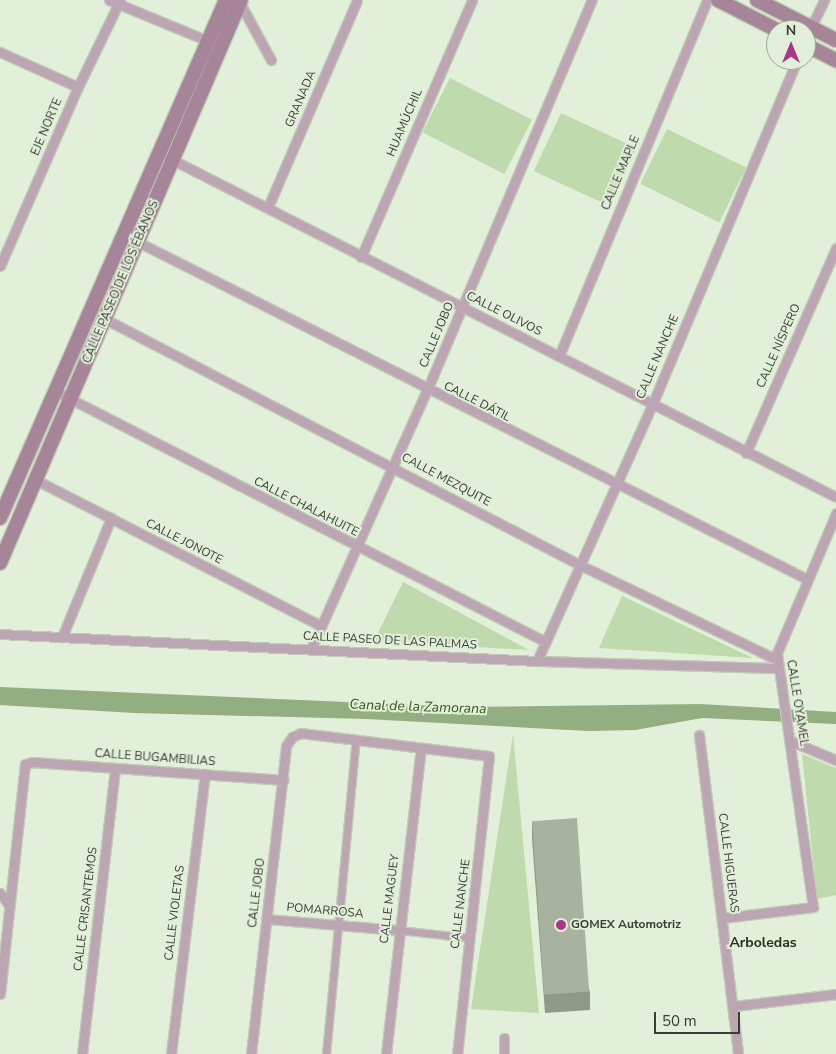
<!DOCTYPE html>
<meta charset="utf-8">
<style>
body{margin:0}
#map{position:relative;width:836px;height:1054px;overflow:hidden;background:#e2efd9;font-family:"Nunito Sans",sans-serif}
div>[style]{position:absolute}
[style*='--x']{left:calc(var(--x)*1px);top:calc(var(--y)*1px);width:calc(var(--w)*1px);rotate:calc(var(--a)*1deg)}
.green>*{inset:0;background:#bfdaad;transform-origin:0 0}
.water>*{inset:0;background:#93ae80}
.roads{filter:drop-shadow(1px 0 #c0cbb8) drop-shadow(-1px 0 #c0cbb8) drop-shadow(0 1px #c0cbb8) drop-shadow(0 -1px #c0cbb8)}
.pedestrian>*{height:7px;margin:-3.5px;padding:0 3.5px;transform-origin:3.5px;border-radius:3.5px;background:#bda6b4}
.minor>*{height:9px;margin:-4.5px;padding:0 4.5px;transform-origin:4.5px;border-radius:4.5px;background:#bda6b4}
.secondary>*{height:14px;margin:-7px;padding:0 7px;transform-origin:7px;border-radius:7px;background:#a68599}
.wall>*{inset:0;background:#909a89}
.building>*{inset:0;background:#a7b39f;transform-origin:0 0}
.dots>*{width:14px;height:14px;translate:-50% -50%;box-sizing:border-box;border:2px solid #e2efd9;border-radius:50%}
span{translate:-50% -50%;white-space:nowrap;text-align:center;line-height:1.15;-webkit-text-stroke:4px #e2efd9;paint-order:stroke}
.street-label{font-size:12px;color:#383d35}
.poi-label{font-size:12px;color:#383d35;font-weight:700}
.left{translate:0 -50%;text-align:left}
.water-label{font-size:14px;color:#365816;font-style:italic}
.neighbourhood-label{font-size:14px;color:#273020;font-weight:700}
.north{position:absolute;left:766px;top:20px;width:50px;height:50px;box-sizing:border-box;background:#e2efd9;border:1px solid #9ea897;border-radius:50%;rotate:0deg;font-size:14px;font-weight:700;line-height:20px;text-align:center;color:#383d35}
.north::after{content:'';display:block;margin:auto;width:18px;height:22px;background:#ac348a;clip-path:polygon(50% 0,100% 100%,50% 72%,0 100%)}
.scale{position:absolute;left:654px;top:1012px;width:86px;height:22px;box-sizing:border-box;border:2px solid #383d35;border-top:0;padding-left:6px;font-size:15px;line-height:18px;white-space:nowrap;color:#383d35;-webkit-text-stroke:4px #e2efd9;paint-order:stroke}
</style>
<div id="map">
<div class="green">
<div style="left:450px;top:78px;width:92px;height:61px;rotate:27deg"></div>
<div style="left:561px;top:113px;width:83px;height:64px;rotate:25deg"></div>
<div style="left:667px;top:129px;width:88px;height:61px;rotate:26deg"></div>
<div style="clip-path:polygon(403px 582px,529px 650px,374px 641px)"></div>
<div style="clip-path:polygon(622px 596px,753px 658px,599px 648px)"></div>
<div style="clip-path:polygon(513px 734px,539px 1013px,471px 1009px)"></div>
<div style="clip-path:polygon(802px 754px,836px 768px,836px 895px,817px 899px)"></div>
</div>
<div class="water">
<div style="clip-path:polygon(0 687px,461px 707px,700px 704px,836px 712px,836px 724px,702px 718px,635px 730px,588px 731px,366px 719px,134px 713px,0 705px)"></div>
</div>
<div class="roads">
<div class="pedestrian">
<div style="--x:399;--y:930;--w:71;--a:6.4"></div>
<div style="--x:326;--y:1054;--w:316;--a:-84.6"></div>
</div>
<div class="minor">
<div style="--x:109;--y:0;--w:107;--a:22.5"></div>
<div style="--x:240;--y:3;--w:65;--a:61.5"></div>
<div style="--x:811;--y:27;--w:30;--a:-64"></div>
<div style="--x:0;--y:52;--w:85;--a:24.2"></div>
<div style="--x:169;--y:158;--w:748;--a:26.94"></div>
<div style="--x:268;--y:207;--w:225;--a:-66.7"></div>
<div style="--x:138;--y:242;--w:749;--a:26.74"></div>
<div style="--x:361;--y:257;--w:280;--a:-66.6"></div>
<div style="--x:0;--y:266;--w:195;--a:-66.5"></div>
<div style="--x:78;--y:87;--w:97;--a:-64.2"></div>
<div style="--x:105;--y:319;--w:535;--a:27.38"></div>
<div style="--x:580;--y:565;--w:219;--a:25.7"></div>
<div style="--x:559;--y:356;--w:386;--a:-67.4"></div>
<div style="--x:55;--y:391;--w:551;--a:27.08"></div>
<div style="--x:746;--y:453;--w:224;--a:-66.3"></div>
<div style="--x:36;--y:480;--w:320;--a:27.1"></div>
<div style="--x:0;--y:634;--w:538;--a:2.88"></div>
<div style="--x:537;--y:661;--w:241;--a:1.7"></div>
<div style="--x:62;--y:637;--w:129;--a:-67.6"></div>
<div style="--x:311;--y:649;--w:284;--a:-65.9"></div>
<div style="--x:427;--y:390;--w:423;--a:-67.1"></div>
<div style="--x:537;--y:661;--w:281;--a:-65.8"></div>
<div style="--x:652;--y:405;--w:374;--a:-67.2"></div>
<div style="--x:699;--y:735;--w:321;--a:83"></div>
<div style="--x:791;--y:741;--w:49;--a:22.9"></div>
<div style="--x:0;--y:893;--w:15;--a:53"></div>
<div style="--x:722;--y:918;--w:92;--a:-6.9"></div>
<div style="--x:813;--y:907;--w:257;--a:-98.1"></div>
<div style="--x:777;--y:653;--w:152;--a:-67.1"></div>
<div style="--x:267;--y:919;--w:132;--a:4.8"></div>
<div style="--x:0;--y:994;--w:231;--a:-83.8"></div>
<div style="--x:25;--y:764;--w:8;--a:-14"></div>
<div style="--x:33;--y:762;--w:251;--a:4.1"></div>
<div style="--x:734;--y:1006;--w:103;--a:-6.7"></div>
<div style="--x:82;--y:1054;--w:288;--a:-83.4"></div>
<div style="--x:171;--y:1054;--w:282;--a:-83.1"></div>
<div style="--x:251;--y:1054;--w:310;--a:-83.5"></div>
<div style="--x:286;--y:746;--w:11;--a:-56"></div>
<div style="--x:292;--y:737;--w:10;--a:-24"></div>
<div style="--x:301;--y:733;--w:189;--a:7"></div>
<div style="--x:489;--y:756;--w:300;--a:96.1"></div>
<div style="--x:386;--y:1054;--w:308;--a:-83.5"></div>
<div style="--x:504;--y:1054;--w:16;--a:-90"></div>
</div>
<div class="secondary">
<div style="--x:718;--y:0;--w:66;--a:27"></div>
<div style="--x:757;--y:0;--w:89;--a:26.9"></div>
<div style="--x:806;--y:45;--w:34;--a:27"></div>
<div style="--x:0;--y:518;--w:565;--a:-66.43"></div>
<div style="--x:0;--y:563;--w:612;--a:-66.83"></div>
</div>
</div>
<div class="wall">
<div style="clip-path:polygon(532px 821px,590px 992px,590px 1010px,545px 1013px,532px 839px)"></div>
</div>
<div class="building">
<div style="left:577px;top:818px;width:174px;height:45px;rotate:86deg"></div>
</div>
<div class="dots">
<div style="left:561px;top:925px;background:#ac348a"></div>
</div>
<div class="street-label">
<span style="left:301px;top:99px;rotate:-67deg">GRANADA</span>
<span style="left:405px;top:123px;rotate:-67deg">HUAMÚCHIL</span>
<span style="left:47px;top:127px;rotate:-67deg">EJE NORTE</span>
<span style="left:621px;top:173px;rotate:-67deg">CALLE MAPLE</span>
<span style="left:121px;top:282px;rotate:-67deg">CALLE PASEO DE LOS ÉBANOS</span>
<span style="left:504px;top:314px;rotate:27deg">CALLE OLIVOS</span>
<span style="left:437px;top:335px;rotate:-67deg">CALLE JOBO</span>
<span style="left:779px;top:346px;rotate:-66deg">CALLE NÍSPERO</span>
<span style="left:658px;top:357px;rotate:-67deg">CALLE NANCHE</span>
<span style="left:477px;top:402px;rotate:27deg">CALLE DÁTIL</span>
<span style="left:446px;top:480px;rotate:28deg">CALLE MEZQUITE</span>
<span style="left:306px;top:507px;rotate:27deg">CALLE CHALAHUITE</span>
<span style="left:184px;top:542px;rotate:27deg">CALLE JONOTE</span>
<span style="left:390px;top:641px;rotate:3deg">CALLE PASEO DE LAS PALMAS</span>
<span style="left:797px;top:703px;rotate:81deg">CALLE OYAMEL</span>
<span style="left:155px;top:758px;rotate:4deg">CALLE BUGAMBILIAS</span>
<span style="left:728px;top:863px;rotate:83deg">CALLE HIGUERAS</span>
<span style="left:257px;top:893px;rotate:-83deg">CALLE JOBO</span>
<span style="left:390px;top:899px;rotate:-83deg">CALLE MAGUEY</span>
<span style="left:461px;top:904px;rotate:-83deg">CALLE NANCHE</span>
<span style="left:86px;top:909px;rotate:-83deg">CALLE CRISANTEMOS</span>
<span style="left:325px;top:911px;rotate:5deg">POMARROSA</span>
<span style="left:175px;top:913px;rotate:-83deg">CALLE VIOLETAS</span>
</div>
<div class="poi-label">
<span class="left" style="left:571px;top:925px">GOMEX Automotriz</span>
</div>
<div class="water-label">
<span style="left:418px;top:707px;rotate:2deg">Canal de la Zamorana</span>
</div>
<div class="neighbourhood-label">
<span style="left:763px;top:943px">Arboledas</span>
</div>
<div class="north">N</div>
<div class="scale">50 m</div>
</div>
